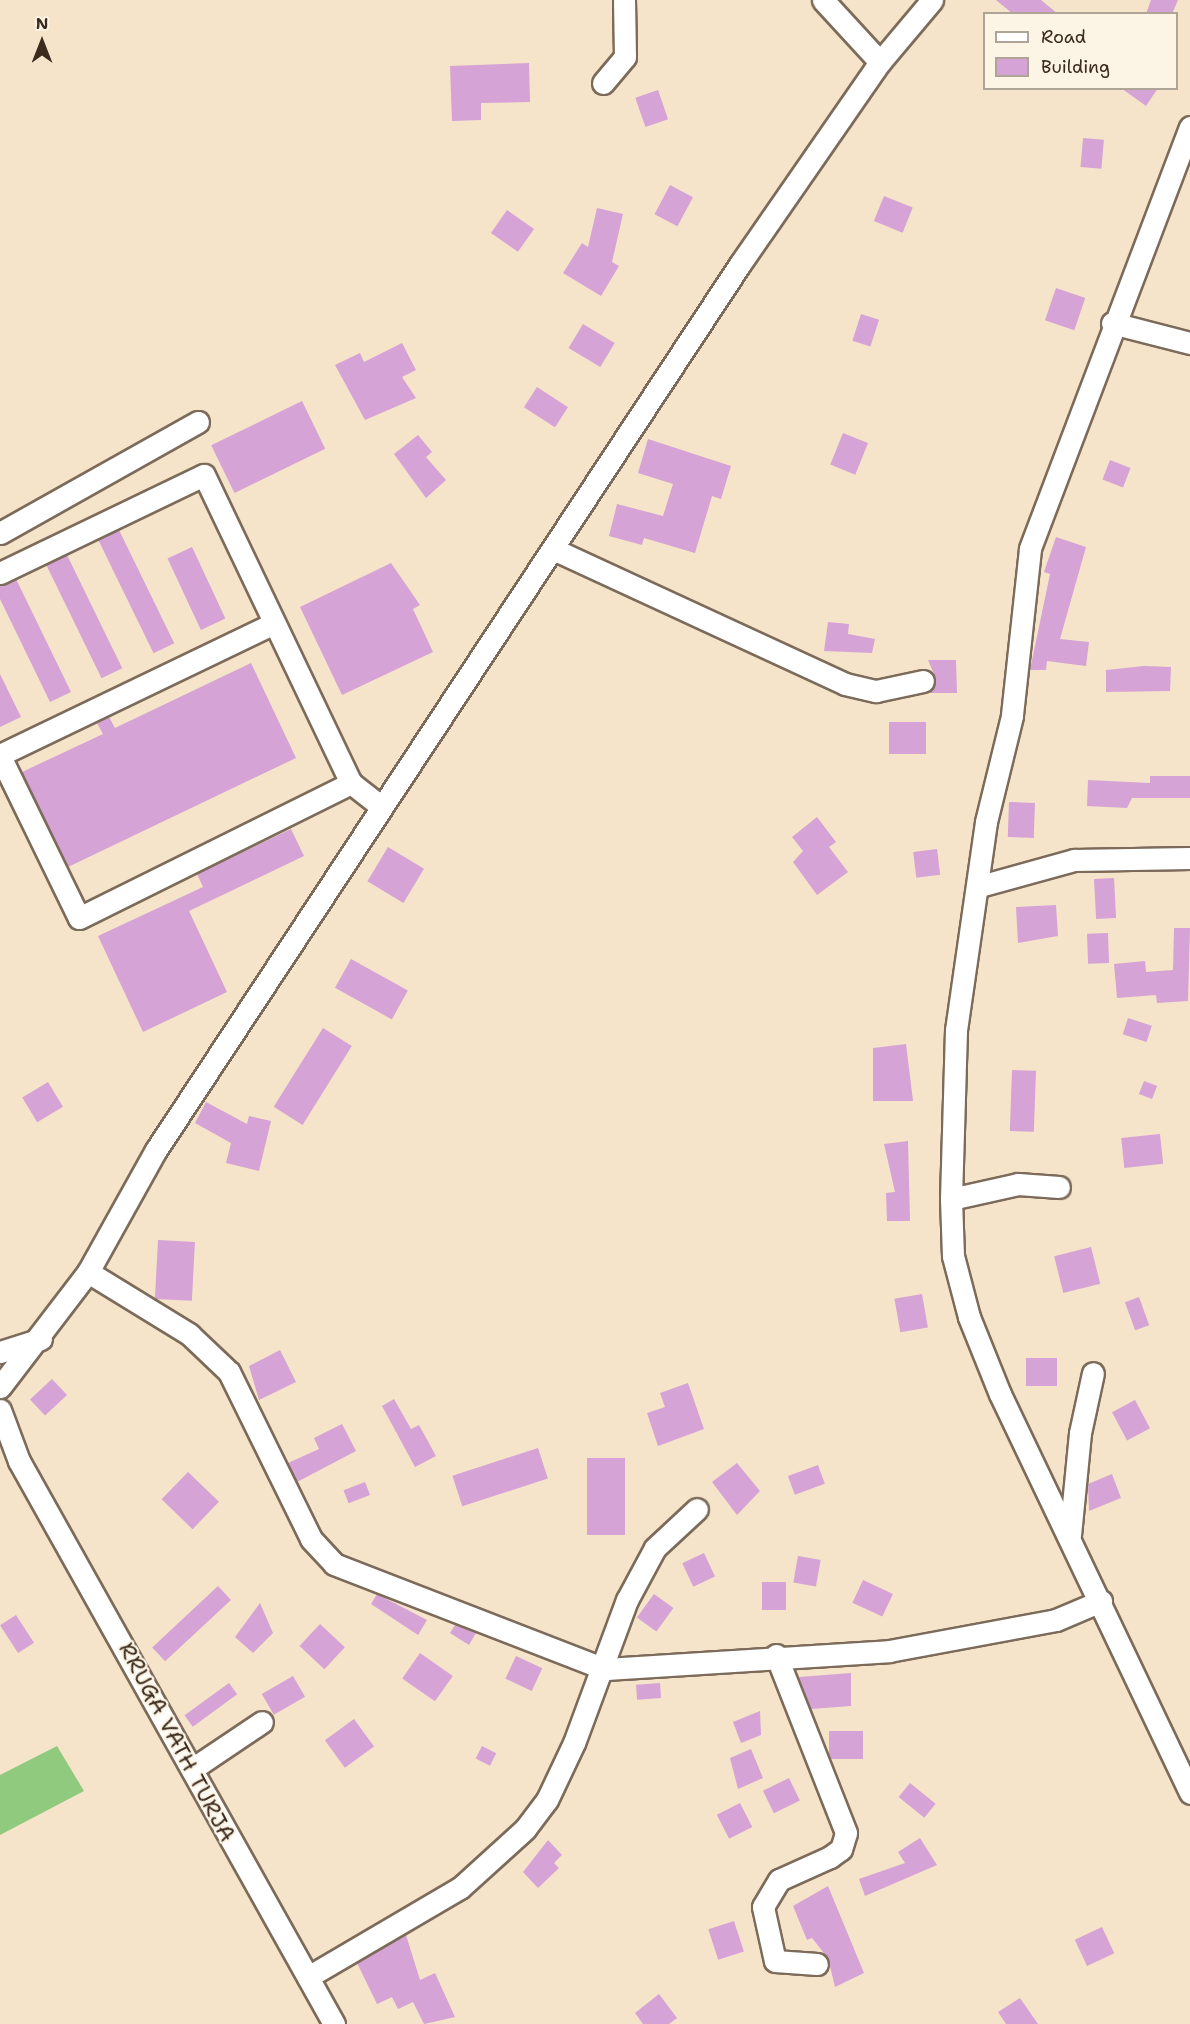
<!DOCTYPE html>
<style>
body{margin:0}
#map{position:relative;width:1190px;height:2024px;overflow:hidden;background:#f5e4ca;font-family:"Shantell Sans",sans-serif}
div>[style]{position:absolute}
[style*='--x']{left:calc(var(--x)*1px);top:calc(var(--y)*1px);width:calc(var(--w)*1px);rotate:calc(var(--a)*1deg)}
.green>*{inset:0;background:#90ca7e}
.building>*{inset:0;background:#d5a3d5;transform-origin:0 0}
.roads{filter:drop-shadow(2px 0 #7c6b5a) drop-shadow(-2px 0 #7c6b5a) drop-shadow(0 2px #7c6b5a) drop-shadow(0 -2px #7c6b5a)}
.minor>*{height:21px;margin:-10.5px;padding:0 10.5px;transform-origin:10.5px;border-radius:10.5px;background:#fff}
span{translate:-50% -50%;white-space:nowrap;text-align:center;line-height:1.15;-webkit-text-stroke:4.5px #fcf5e5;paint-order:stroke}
.street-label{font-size:22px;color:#3b2a1e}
.legend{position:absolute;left:983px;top:12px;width:195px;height:78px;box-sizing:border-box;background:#fcf5e5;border:2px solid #afa495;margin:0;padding:8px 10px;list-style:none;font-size:18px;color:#3b2a1e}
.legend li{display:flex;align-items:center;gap:12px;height:30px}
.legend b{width:30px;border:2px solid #afa495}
.north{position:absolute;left:12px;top:12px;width:60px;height:60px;-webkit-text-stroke:4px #fcf5e5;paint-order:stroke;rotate:0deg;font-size:16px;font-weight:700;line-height:24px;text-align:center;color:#3b2a1e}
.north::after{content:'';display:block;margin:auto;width:21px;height:27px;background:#3b2a1e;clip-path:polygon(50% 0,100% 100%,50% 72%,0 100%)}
</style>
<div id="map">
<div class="green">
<div style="clip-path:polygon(57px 1746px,84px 1791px,0 1835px,0 1775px)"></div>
</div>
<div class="building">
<div style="clip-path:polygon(996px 0,1041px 0,1058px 14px,1013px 14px)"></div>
<div style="clip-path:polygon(1151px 0,1178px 0,1172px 14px,1146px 14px)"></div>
<div style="clip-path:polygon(529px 63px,530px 102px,481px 103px,481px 120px,452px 121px,450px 66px)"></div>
<div style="clip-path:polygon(1121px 88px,1158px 88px,1146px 106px)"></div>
<div style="left:658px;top:90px;width:31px;height:24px;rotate:71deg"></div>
<div style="left:1083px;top:138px;width:21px;height:29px;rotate:5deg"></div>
<div style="left:670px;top:185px;width:26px;height:33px;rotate:28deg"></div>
<div style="left:884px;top:196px;width:31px;height:27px;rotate:22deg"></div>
<div style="clip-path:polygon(597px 208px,623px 214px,612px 262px,619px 266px,601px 296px,563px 273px,582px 243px,588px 247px)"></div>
<div style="left:507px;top:210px;width:33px;height:28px;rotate:35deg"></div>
<div style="left:1056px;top:288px;width:31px;height:34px;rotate:19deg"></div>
<div style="left:861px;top:314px;width:19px;height:28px;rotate:18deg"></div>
<div style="left:583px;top:324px;width:37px;height:28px;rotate:31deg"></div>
<div style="clip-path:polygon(402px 343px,416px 370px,402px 377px,416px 398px,365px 420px,335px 365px,360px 353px,364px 362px)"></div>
<div style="left:537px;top:387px;width:37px;height:24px;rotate:33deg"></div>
<div style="left:302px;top:401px;width:53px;height:101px;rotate:64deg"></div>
<div style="left:843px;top:433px;width:27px;height:34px;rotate:22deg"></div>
<div style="clip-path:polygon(418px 435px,432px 452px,426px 457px,446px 480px,426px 498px,394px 454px)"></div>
<div style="clip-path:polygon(648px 439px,731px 466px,721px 499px,712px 496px,695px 553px,644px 538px,642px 545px,609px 536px,617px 504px,663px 516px,673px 484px,638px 473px)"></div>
<div style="left:1110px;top:460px;width:22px;height:21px;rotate:21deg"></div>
<div style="left:119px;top:530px;width:126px;height:23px;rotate:64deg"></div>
<div style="clip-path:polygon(1056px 537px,1086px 547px,1060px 639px,1089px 642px,1086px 666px,1047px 661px,1046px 670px,1030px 670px,1050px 574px,1044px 572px)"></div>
<div style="left:192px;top:547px;width:79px;height:27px;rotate:65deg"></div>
<div style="left:67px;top:555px;width:126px;height:23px;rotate:64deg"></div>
<div style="clip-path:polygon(391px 563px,420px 605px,413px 609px,433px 652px,342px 695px,300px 607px)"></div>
<div style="clip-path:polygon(16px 579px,71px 692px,50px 702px,0 599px,0 586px)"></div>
<div style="clip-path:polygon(828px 622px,849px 624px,848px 634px,875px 639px,872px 653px,824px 651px)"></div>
<div style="clip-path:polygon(928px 660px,956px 660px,957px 693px,929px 693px,936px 679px)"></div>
<div style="clip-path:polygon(251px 663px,296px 758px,68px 867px,22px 772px,103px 734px,97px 723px,109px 717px,115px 728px)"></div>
<div style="clip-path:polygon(1144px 666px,1171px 667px,1170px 691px,1106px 692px,1106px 670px)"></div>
<div style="clip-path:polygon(0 674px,21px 717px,0 727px)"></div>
<div style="left:889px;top:722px;width:37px;height:32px"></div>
<div style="clip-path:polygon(1150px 776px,1190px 776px,1190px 798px,1132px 798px,1127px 808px,1087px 806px,1088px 780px,1150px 783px)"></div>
<div style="left:1009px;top:802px;width:26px;height:35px;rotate:2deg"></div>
<div style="clip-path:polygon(817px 817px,836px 842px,829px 847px,848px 872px,817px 895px,793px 862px,803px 851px,792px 837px)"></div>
<div style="clip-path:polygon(291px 829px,304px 856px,189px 911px,227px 992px,143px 1032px,98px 936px,203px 887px,197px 874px)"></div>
<div style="left:388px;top:847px;width:42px;height:40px;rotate:31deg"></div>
<div style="left:937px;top:849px;width:26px;height:24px;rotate:83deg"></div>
<div style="left:1114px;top:878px;width:40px;height:20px;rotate:87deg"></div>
<div style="clip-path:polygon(1056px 905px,1058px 936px,1018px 943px,1016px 907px)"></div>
<div style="clip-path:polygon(1174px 928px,1190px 928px,1188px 1001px,1157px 1003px,1156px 995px,1117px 998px,1114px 964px,1145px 961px,1146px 972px,1173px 970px)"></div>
<div style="left:1108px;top:933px;width:30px;height:21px;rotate:88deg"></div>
<div style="left:351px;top:959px;width:65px;height:33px;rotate:29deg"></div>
<div style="left:1128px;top:1018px;width:25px;height:17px;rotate:18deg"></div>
<div style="left:323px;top:1028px;width:34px;height:93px;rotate:32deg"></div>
<div style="clip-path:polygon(906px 1044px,913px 1101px,873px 1101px,873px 1048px)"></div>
<div style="left:1012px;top:1070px;width:24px;height:61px;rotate:2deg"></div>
<div style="left:1144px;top:1081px;width:14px;height:14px;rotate:21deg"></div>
<div style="left:48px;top:1082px;width:29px;height:30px;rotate:59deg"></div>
<div style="clip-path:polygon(206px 1102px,247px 1124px,249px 1116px,271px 1121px,259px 1171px,226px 1163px,231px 1143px,195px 1123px)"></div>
<div style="left:1160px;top:1134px;width:30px;height:39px;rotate:84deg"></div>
<div style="clip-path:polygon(908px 1141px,910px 1221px,887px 1221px,886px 1193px,895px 1192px,884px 1144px)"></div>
<div style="left:158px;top:1240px;width:37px;height:59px;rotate:3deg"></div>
<div style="left:1091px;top:1247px;width:38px;height:38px;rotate:76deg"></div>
<div style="left:922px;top:1294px;width:34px;height:28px;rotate:80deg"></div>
<div style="left:1139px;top:1297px;width:30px;height:15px;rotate:70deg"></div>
<div style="clip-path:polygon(280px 1350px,296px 1382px,259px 1400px,249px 1366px)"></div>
<div style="left:1057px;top:1358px;width:28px;height:31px;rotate:90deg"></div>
<div style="left:52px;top:1379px;width:22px;height:30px;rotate:47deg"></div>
<div style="clip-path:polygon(688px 1383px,704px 1429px,658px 1446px,647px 1413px,665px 1407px,660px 1393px)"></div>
<div style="clip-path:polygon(394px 1399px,411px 1429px,419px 1425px,436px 1456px,415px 1467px,382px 1406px)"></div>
<div style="left:1135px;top:1400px;width:32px;height:26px;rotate:62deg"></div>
<div style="clip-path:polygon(342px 1424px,356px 1451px,297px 1482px,288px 1463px,319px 1449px,314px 1438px)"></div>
<div style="left:538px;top:1448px;width:32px;height:90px;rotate:72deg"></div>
<div style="left:587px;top:1458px;width:38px;height:77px"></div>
<div style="clip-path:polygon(737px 1463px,760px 1491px,737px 1515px,712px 1482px)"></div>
<div style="left:818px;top:1465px;width:20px;height:32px;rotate:70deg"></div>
<div style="left:188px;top:1472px;width:43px;height:38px;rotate:44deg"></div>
<div style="clip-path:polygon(1112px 1474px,1121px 1498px,1089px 1511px,1088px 1484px)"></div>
<div style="left:365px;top:1482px;width:14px;height:23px;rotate:69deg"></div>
<div style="left:704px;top:1553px;width:26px;height:24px;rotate:65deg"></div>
<div style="left:798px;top:1556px;width:23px;height:27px;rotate:10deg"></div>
<div style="left:863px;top:1580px;width:33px;height:25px;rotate:25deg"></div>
<div style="left:786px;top:1582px;width:28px;height:24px;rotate:90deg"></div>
<div style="left:218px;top:1586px;width:19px;height:90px;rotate:47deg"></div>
<div style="clip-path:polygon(377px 1594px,427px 1620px,418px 1635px,371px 1604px)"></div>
<div style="left:654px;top:1594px;width:24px;height:29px;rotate:36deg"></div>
<div style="clip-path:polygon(260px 1603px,273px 1633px,253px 1653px,235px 1637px)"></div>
<div style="left:16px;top:1615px;width:33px;height:19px;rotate:57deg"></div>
<div style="left:320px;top:1624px;width:34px;height:30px;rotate:43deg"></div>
<div style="clip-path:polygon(455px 1625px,476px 1633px,469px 1645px,450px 1633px)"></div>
<div style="left:420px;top:1653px;width:40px;height:31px;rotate:35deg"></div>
<div style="left:516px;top:1656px;width:29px;height:25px;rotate:25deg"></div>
<div style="clip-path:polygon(851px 1673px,851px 1706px,811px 1709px,799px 1677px)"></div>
<div style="left:293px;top:1676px;width:24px;height:36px;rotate:60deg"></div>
<div style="left:229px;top:1683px;width:14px;height:55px;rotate:54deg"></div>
<div style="left:660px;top:1683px;width:15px;height:24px;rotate:86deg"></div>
<div style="clip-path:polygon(760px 1711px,761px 1735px,741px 1743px,733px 1722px)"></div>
<div style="left:354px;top:1719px;width:34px;height:36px;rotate:54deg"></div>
<div style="left:863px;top:1731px;width:28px;height:34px;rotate:90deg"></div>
<div style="left:482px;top:1746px;width:16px;height:14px;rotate:27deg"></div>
<div style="clip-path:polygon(751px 1749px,763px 1778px,738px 1789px,730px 1758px)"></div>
<div style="left:789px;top:1778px;width:25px;height:29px;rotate:64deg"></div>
<div style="left:910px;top:1783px;width:33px;height:18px;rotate:39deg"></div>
<div style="left:740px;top:1803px;width:27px;height:26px;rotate:63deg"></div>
<div style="clip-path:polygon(920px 1838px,937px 1865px,865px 1896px,859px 1879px,905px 1863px,898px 1852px)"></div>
<div style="clip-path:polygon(548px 1840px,562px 1855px,554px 1863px,559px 1868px,538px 1888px,523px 1872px)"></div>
<div style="clip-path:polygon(828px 1886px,864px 1973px,835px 1987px,828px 1958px,812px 1938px,807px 1940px,793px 1906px)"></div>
<div style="left:734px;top:1921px;width:32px;height:27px;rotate:72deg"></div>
<div style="left:1102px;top:1927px;width:29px;height:30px;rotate:65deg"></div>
<div style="clip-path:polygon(406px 1935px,420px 1980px,435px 1973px,455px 2017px,424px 2024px,413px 2002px,398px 2009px,392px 1997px,377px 2004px,357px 1963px)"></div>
<div style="clip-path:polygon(659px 1994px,677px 2018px,669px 2024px,643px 2024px,635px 2013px)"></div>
<div style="clip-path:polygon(1020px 1998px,1038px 2024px,1006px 2024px,998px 2012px)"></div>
</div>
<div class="roads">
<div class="minor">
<div style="--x:823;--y:0;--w:84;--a:47.4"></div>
<div style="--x:603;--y:83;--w:34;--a:-50"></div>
<div style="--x:625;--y:57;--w:57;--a:-91"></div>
<div style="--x:1190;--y:127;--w:451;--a:110.8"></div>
<div style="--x:1030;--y:549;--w:168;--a:96.2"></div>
<div style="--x:1012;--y:716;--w:109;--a:103.8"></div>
<div style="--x:986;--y:822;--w:210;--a:98.2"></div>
<div style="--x:956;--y:1030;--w:169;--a:91.7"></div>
<div style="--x:951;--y:1199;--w:57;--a:88"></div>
<div style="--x:953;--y:1256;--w:63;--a:75.3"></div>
<div style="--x:969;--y:1317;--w:83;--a:68.1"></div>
<div style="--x:1000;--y:1394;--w:442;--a:64.5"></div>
<div style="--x:1112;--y:323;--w:81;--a:14.4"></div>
<div style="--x:0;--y:533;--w:227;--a:-29.3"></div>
<div style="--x:553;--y:549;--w:322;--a:24.8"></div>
<div style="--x:845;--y:684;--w:32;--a:13"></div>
<div style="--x:876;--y:691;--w:48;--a:-12"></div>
<div style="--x:0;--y:573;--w:226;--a:-25.7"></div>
<div style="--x:204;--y:475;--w:341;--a:64.5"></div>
<div style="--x:351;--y:783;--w:39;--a:38"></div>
<div style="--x:0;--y:755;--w:304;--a:-25.7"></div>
<div style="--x:0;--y:756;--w:180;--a:64"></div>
<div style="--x:79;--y:918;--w:304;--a:-26.4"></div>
<div style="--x:980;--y:886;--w:98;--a:-15.5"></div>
<div style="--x:1074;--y:860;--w:116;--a:-1"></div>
<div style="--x:951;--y:1199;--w:69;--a:-12.6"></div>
<div style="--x:1018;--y:1184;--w:41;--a:4.2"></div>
<div style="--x:88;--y:1272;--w:119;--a:31.5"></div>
<div style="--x:189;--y:1334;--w:55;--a:43.5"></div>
<div style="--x:229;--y:1372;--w:186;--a:63.8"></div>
<div style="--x:311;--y:1539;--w:34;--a:47"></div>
<div style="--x:334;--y:1564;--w:291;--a:21.2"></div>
<div style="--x:605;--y:1669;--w:285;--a:-3.6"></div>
<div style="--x:889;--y:1651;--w:170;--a:-10.5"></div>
<div style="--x:1056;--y:1620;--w:49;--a:-22.9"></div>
<div style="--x:0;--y:1352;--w:43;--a:-17.6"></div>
<div style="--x:0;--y:1387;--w:145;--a:-52.6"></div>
<div style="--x:88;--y:1272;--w:140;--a:-60.9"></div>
<div style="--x:156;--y:1150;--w:1061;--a:-56.61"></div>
<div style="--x:740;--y:264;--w:246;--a:-55.3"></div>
<div style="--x:880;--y:62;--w:81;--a:-50"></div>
<div style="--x:0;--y:1410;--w:54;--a:69.6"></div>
<div style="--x:19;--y:1461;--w:645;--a:60.77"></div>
<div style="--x:1070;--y:1535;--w:102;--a:-84.4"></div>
<div style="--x:1080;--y:1433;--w:61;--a:-77.8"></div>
<div style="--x:776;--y:1655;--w:191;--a:68.5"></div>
<div style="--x:846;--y:1833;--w:17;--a:107"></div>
<div style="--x:841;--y:1849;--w:14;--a:144"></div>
<div style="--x:830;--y:1857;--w:56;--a:155.7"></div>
<div style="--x:779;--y:1880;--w:31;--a:121"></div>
<div style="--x:763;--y:1907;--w:55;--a:77.5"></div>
<div style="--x:775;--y:1961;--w:42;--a:4.1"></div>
<div style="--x:192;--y:1769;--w:84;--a:-33.9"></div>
<div style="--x:308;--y:1977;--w:176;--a:-30.4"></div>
<div style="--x:460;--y:1888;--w:88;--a:-42.2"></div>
<div style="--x:525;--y:1829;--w:36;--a:-53"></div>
<div style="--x:547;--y:1800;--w:63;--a:-64.7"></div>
<div style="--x:574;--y:1743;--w:153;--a:-69.7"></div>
<div style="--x:627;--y:1600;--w:59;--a:-61.7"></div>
<div style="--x:655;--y:1548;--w:57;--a:-42.9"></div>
</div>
</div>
<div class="street-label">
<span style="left:177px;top:1742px;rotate:62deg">RRUGA VATH TURJA</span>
</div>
<ul class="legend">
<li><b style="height:8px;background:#fff"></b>Road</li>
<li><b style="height:16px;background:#d5a3d5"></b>Building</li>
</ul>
<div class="north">N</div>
</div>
